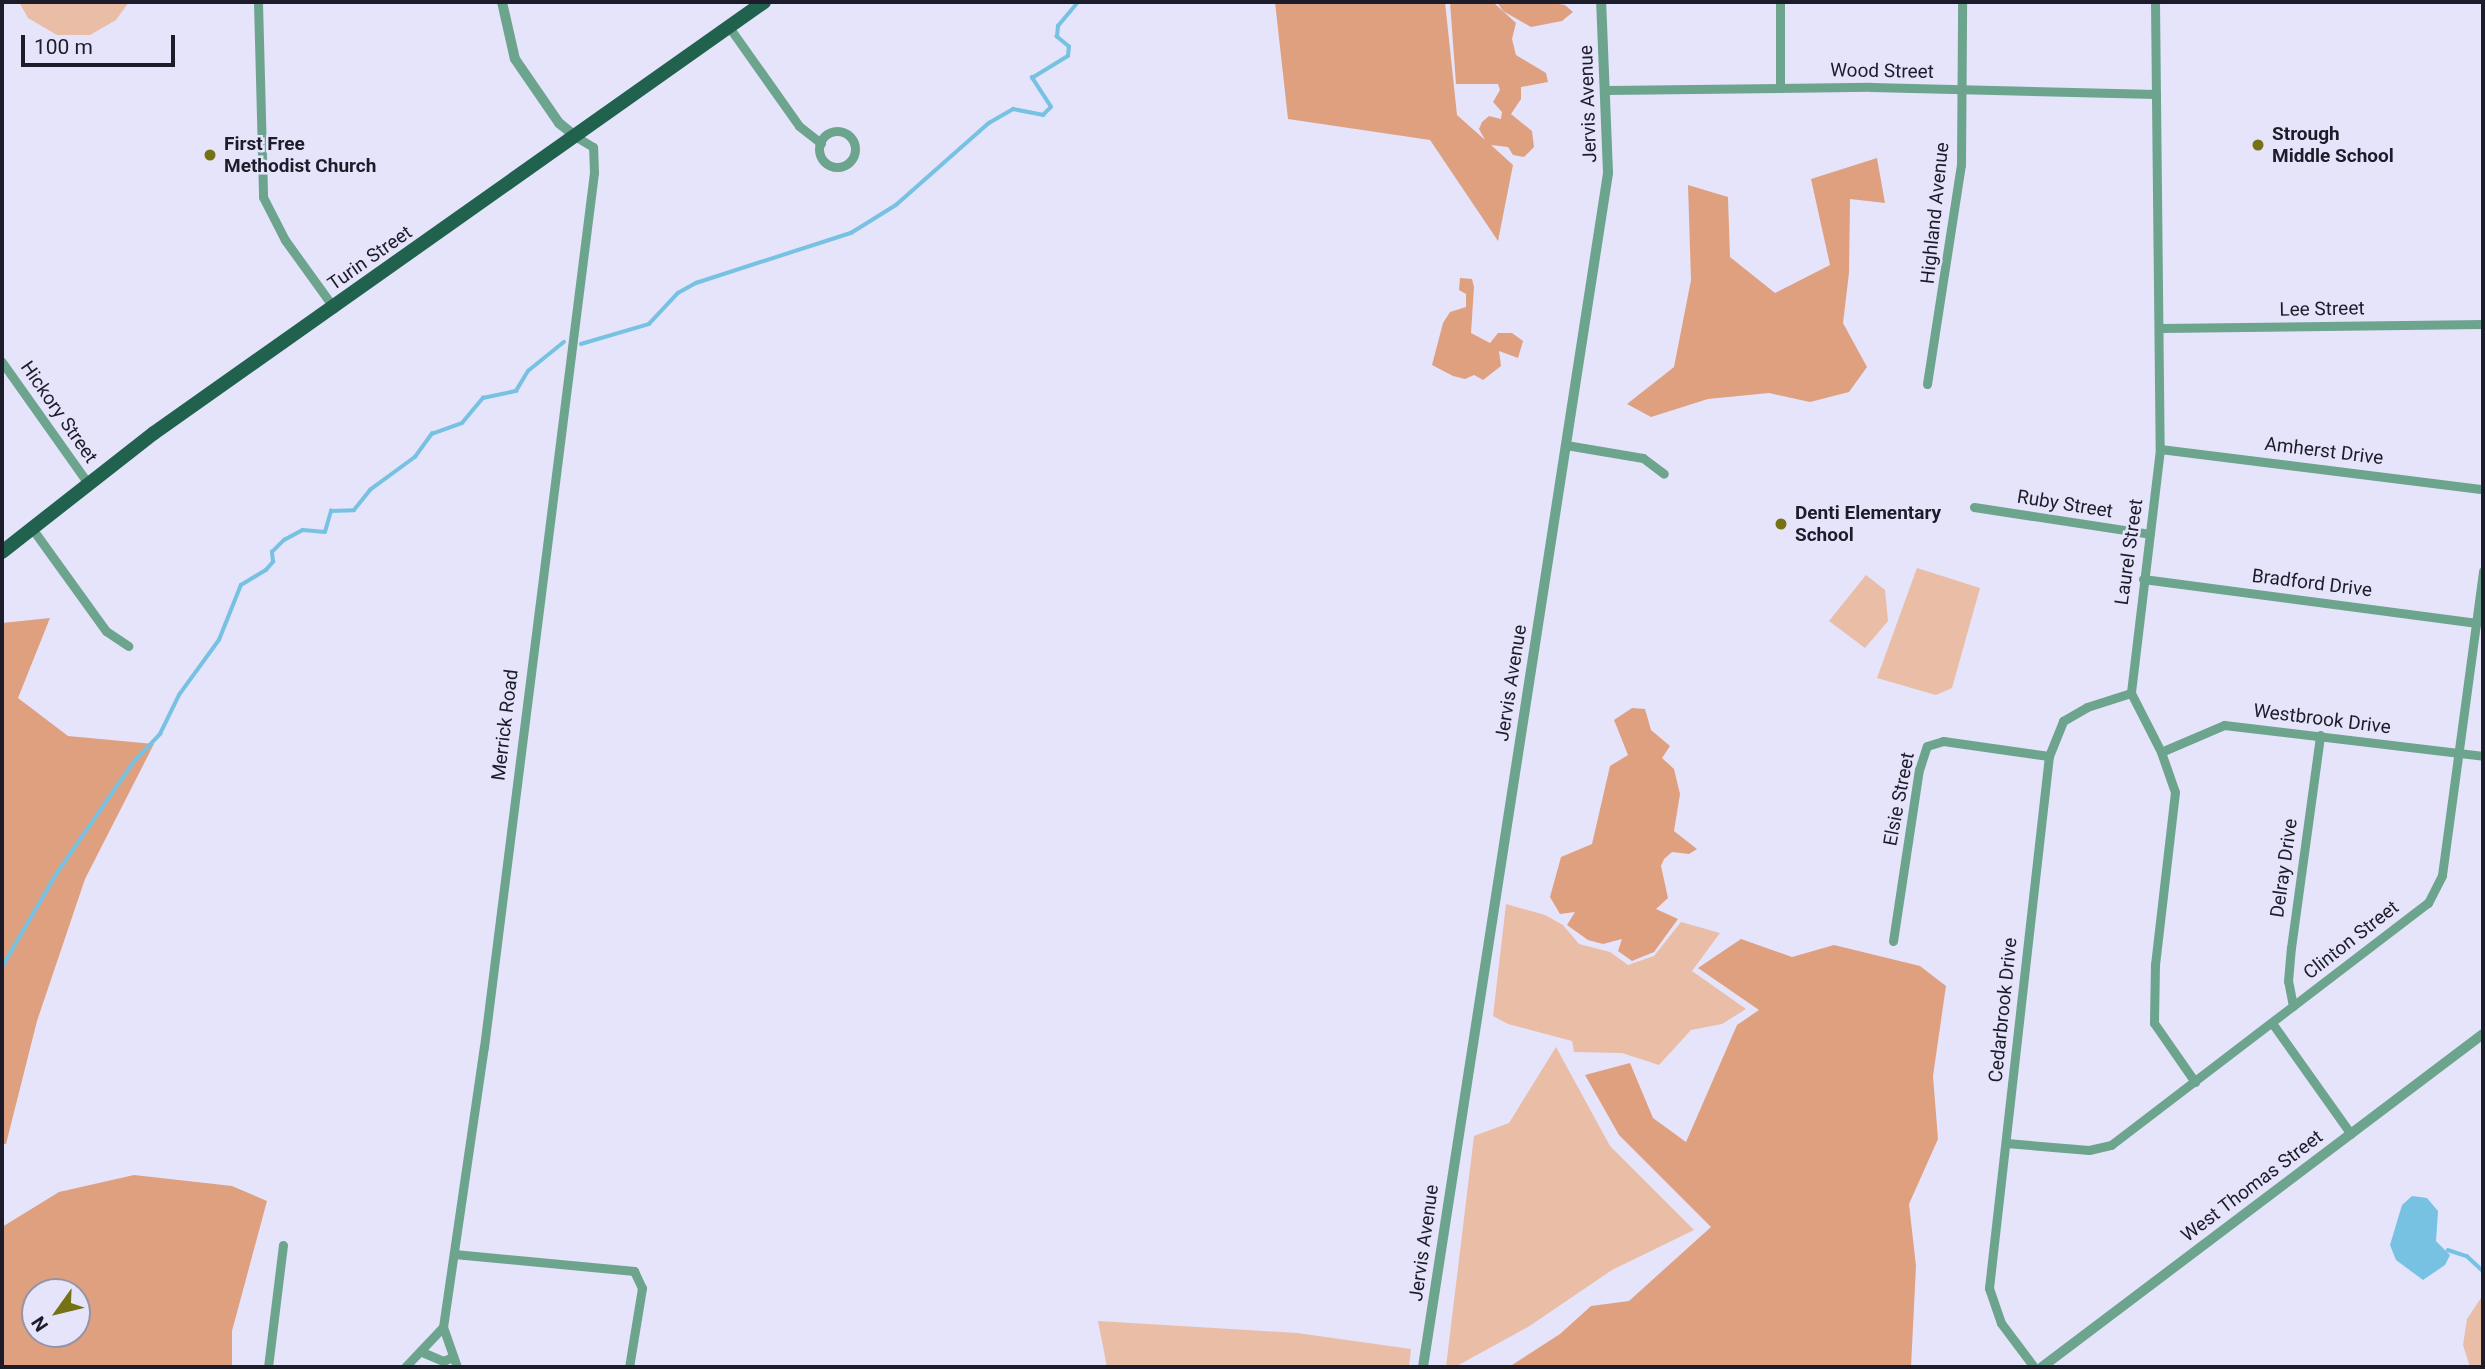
<!DOCTYPE html>
<style>
body{margin:0}
#map{position:relative;width:2485px;height:1369px;overflow:hidden;background:#e5e4fa;font-family:Roboto,sans-serif}
div>[style]{position:absolute}
[style*='--x']{left:calc(var(--x)*1px);top:calc(var(--y)*1px);width:calc(var(--w)*1px);rotate:calc(var(--a)*1deg)}
.green>*{inset:0;background:#eabda6}
.forest>*{inset:0;background:#dfa080}
.water>*{inset:0;background:#77c1e2}
.stream>*{height:3.5px;margin:-1.75px;padding:0 1.75px;transform-origin:1.75px;border-radius:1.75px;background:#77c1e2}
.minor>*{height:9px;margin:-4.5px;padding:0 4.5px;transform-origin:4.5px;border-radius:4.5px;background:#6ca48e}
.minor>.ring{margin:-4.5px;padding:0;box-sizing:content-box;background:none;border:9px solid #6ca48e;border-radius:50%}
.tertiary>*{height:10px;margin:-5px;padding:0 5px;transform-origin:5px;border-radius:5px;background:#6ca48e}
.primary>*{height:14px;margin:-7px;padding:0 7px;transform-origin:7px;border-radius:7px;background:#20624d}
.dots>*{width:19px;height:19px;translate:-50% -50%;box-sizing:border-box;border:4px solid #e5e4fa;border-radius:50%}
span{translate:-50% -50%;white-space:nowrap;text-align:center;line-height:1.15;-webkit-text-stroke:5px #e5e4fa;paint-order:stroke}
.street-label{font-size:19px;color:#1d1c2a}
.poi-label{font-size:19px;color:#1d1c2a;font-weight:700}
.left{translate:0 -50%;text-align:left}
.frame{position:absolute;inset:0;border:4px solid #1d1c2a;pointer-events:none}
.north{position:absolute;left:21px;top:1278px;width:70px;height:70px;box-sizing:border-box;background:#e5e4fa;border:2px solid #9594a7;border-radius:50%;rotate:236deg;font-size:19px;font-weight:700;line-height:28px;text-align:center;color:#1d1c2a}
.north::after{content:'';display:block;margin:auto;width:24px;height:32px;background:#747215;clip-path:polygon(50% 0,100% 100%,50% 72%,0 100%)}
.scale{position:absolute;left:21px;top:35px;width:154px;height:32px;box-sizing:border-box;border:4px solid #1d1c2a;border-top:0;padding-left:9px;font-size:21px;line-height:24px;white-space:nowrap;color:#1d1c2a;-webkit-text-stroke:5px #e5e4fa;paint-order:stroke}
</style>
<div id="map">
<div class="green">
<div style="clip-path:polygon(19px 2px,129px 2px,116px 20px,90px 35px,57px 35px,28px 18px)"></div>
<div style="clip-path:polygon(1917px 568px,1980px 588px,1952px 688px,1936px 695px,1877px 678px)"></div>
<div style="clip-path:polygon(1866px 575px,1885px 590px,1888px 621px,1865px 648px,1829px 621px)"></div>
<div style="clip-path:polygon(1506px 904px,1545px 915px,1563px 925px,1579px 944px,1610px 952px,1628px 965px,1654px 956px,1681px 922px,1720px 933px,1692px 971px,1746px 1009px,1722px 1024px,1691px 1030px,1659px 1065px,1622px 1053px,1574px 1052px,1572px 1041px,1508px 1024px,1493px 1016px)"></div>
<div style="clip-path:polygon(1556px 1047px,1610px 1146px,1694px 1230px,1612px 1270px,1528px 1327px,1455px 1367px,1446px 1367px,1474px 1136px,1509px 1123px)"></div>
<div style="clip-path:polygon(2483px 1295px,2483px 1367px,2470px 1367px,2463px 1345px,2467px 1319px)"></div>
<div style="clip-path:polygon(1098px 1321px,1297px 1333px,1411px 1349px,1409px 1367px,1107px 1367px)"></div>
</div>
<div class="forest">
<div style="clip-path:polygon(1275px 2px,1445px 2px,1457px 115px,1485px 140px,1479px 129px,1482px 122px,1489px 116px,1501px 119px,1502px 112px,1493px 102px,1500px 90px,1498px 84px,1456px 84px,1450px 2px,1493px 2px,1516px 23px,1512px 39px,1516px 55px,1546px 73px,1548px 82px,1521px 87px,1521px 99px,1511px 114px,1532px 131px,1534px 147px,1524px 157px,1513px 155px,1508px 147px,1491px 145px,1513px 165px,1498px 241px,1430px 140px,1288px 119px)"></div>
<div style="clip-path:polygon(1497px 2px,1547px 2px,1565px 5px,1573px 12px,1562px 21px,1531px 27px,1503px 11px)"></div>
<div style="clip-path:polygon(1877px 158px,1885px 203px,1850px 199px,1849px 273px,1843px 323px,1867px 367px,1849px 392px,1810px 402px,1769px 393px,1708px 399px,1651px 417px,1627px 404px,1674px 367px,1691px 280px,1688px 185px,1728px 197px,1730px 257px,1775px 293px,1830px 265px,1811px 179px)"></div>
<div style="clip-path:polygon(1460px 278px,1472px 279px,1474px 287px,1471px 333px,1490px 343px,1498px 333px,1512px 333px,1523px 341px,1518px 358px,1499px 351px,1501px 366px,1483px 380px,1474px 375px,1465px 379px,1453px 376px,1432px 365px,1443px 323px,1450px 312px,1466px 307px,1466px 294px,1459px 290px)"></div>
<div style="clip-path:polygon(50px 618px,18px 698px,68px 736px,154px 744px,85px 879px,37px 1021px,6px 1144px,2px 1144px,2px 623px)"></div>
<div style="clip-path:polygon(1632px 708px,1645px 709px,1651px 730px,1670px 746px,1662px 758px,1674px 769px,1680px 794px,1674px 831px,1697px 849px,1689px 854px,1672px 852px,1664px 859px,1661px 866px,1668px 898px,1656px 909px,1678px 919px,1654px 952px,1632px 961px,1618px 951px,1622px 939px,1603px 944px,1588px 940px,1567px 925px,1575px 912px,1560px 914px,1550px 897px,1561px 857px,1592px 844px,1610px 766px,1628px 755px,1614px 720px)"></div>
<div style="clip-path:polygon(1741px 939px,1792px 957px,1834px 945px,1920px 966px,1946px 986px,1933px 1076px,1938px 1139px,1909px 1204px,1916px 1266px,1911px 1367px,1509px 1367px,1560px 1334px,1591px 1306px,1629px 1301px,1711px 1227px,1619px 1135px,1585px 1075px,1630px 1063px,1653px 1118px,1686px 1142px,1737px 1025px,1759px 1010px,1698px 968px)"></div>
<div style="clip-path:polygon(evenodd,134px 1175px,232px 1186px,267px 1201px,232px 1331px,232px 1367px,2px 1367px,2px 1227px,59px 1192px,134px 1175px,35px 1292px,77px 1292px,77px 1334px,35px 1334px,35px 1292px)"></div>
</div>
<div class="water">
<div style="clip-path:polygon(2412px 1196px,2427px 1198px,2438px 1211px,2436px 1241px,2450px 1255px,2445px 1265px,2423px 1280px,2396px 1260px,2390px 1245px,2402px 1205px)"></div>
</div>
<div class="stream">
<div style="--x:581;--y:344;--w:71;--a:-16.4"></div>
<div style="--x:649;--y:324;--w:42;--a:-46.9"></div>
<div style="--x:678;--y:293;--w:21;--a:-29"></div>
<div style="--x:696;--y:283;--w:163;--a:-17.9"></div>
<div style="--x:851;--y:233;--w:53;--a:-31.9"></div>
<div style="--x:896;--y:205;--w:124;--a:-41.4"></div>
<div style="--x:989;--y:123;--w:28;--a:-30"></div>
<div style="--x:1013;--y:109;--w:31;--a:11"></div>
<div style="--x:1043;--y:115;--w:11;--a:-45"></div>
<div style="--x:1051;--y:107;--w:35;--a:-123"></div>
<div style="--x:1032;--y:78;--w:42;--a:-31.4"></div>
<div style="--x:1068;--y:56;--w:9;--a:-84"></div>
<div style="--x:1069;--y:47;--w:16;--a:-140"></div>
<div style="--x:1057;--y:37;--w:11;--a:-85"></div>
<div style="--x:1058;--y:26;--w:31;--a:-50"></div>
<div style="--x:2;--y:967;--w:109;--a:-59.7"></div>
<div style="--x:57;--y:873;--w:134;--a:-55.4"></div>
<div style="--x:133;--y:763;--w:40;--a:-47"></div>
<div style="--x:160;--y:734;--w:43;--a:-64"></div>
<div style="--x:179;--y:695;--w:68;--a:-54"></div>
<div style="--x:219;--y:640;--w:59;--a:-68.2"></div>
<div style="--x:241;--y:585;--w:29;--a:-31"></div>
<div style="--x:266;--y:570;--w:11;--a:-49"></div>
<div style="--x:273;--y:562;--w:10;--a:-96"></div>
<div style="--x:272;--y:552;--w:17;--a:-45"></div>
<div style="--x:284;--y:540;--w:21;--a:-28"></div>
<div style="--x:303;--y:530;--w:22;--a:5"></div>
<div style="--x:325;--y:532;--w:22;--a:-74"></div>
<div style="--x:331;--y:511;--w:23;--a:-2"></div>
<div style="--x:354;--y:510;--w:26;--a:-51"></div>
<div style="--x:370;--y:490;--w:56;--a:-36.3"></div>
<div style="--x:415;--y:457;--w:29;--a:-54"></div>
<div style="--x:432;--y:434;--w:32;--a:-20"></div>
<div style="--x:462;--y:423;--w:33;--a:-50"></div>
<div style="--x:483;--y:398;--w:34;--a:-12"></div>
<div style="--x:516;--y:391;--w:23;--a:-59"></div>
<div style="--x:528;--y:371;--w:46;--a:-38.9"></div>
<div style="--x:2448;--y:1250;--w:20;--a:18"></div>
<div style="--x:2467;--y:1256;--w:22;--a:43"></div>
</div>
<div class="minor">
<div style="--x:258;--y:2;--w:195;--a:88.5"></div>
<div style="--x:263;--y:197;--w:48;--a:62.9"></div>
<div style="--x:285;--y:240;--w:84;--a:54.2"></div>
<div style="--x:2155;--y:2;--w:447;--a:89.4"></div>
<div style="--x:2160;--y:449;--w:246;--a:96.8"></div>
<div style="--x:2131;--y:693;--w:66;--a:63"></div>
<div style="--x:2161;--y:752;--w:42;--a:70.7"></div>
<div style="--x:2175;--y:792;--w:173;--a:96.6"></div>
<div style="--x:2155;--y:964;--w:59;--a:91"></div>
<div style="--x:2154;--y:1023;--w:72;--a:55.2"></div>
<div style="--x:729;--y:27;--w:121;--a:54.7"></div>
<div style="--x:799;--y:126;--w:28;--a:38"></div>
<div style="--x:1780;--y:88;--w:86;--a:-90"></div>
<div style="--x:1607;--y:90;--w:264;--a:-0.7"></div>
<div style="--x:1871;--y:87;--w:285;--a:1.4"></div>
<div class="ring" style="left:819px;top:131px;width:27px;height:27px"></div>
<div style="--x:2161;--y:328;--w:322;--a:-0.7"></div>
<div style="--x:2;--y:362;--w:147;--a:54.7"></div>
<div style="--x:1927;--y:384;--w:222;--a:-81.2"></div>
<div style="--x:1961;--y:165;--w:163;--a:-89.6"></div>
<div style="--x:1566;--y:445;--w:78;--a:9.6"></div>
<div style="--x:1643;--y:458;--w:26;--a:37"></div>
<div style="--x:2160;--y:449;--w:325;--a:7.1"></div>
<div style="--x:1974;--y:507;--w:178;--a:8.7"></div>
<div style="--x:31;--y:527;--w:128;--a:54.2"></div>
<div style="--x:106;--y:631;--w:27;--a:34"></div>
<div style="--x:2143;--y:579;--w:337;--a:7.5"></div>
<div style="--x:2161;--y:752;--w:69;--a:-23.2"></div>
<div style="--x:2224;--y:725;--w:261;--a:6.8"></div>
<div style="--x:1893;--y:941;--w:173;--a:-81.4"></div>
<div style="--x:1919;--y:770;--w:25;--a:-72"></div>
<div style="--x:1927;--y:746;--w:17;--a:-17"></div>
<div style="--x:1943;--y:741;--w:107;--a:8.1"></div>
<div style="--x:2293;--y:1006;--w:25;--a:-101"></div>
<div style="--x:2288;--y:981;--w:33;--a:-85"></div>
<div style="--x:2291;--y:948;--w:215;--a:-82.2"></div>
<div style="--x:2272;--y:1023;--w:136;--a:54.6"></div>
<div style="--x:2006;--y:1143;--w:83;--a:4.8"></div>
<div style="--x:2089;--y:1150;--w:23;--a:-13"></div>
<div style="--x:2111;--y:1145;--w:399;--a:-37.4"></div>
<div style="--x:2428;--y:903;--w:31;--a:-63"></div>
<div style="--x:2442;--y:875;--w:307;--a:-82.3"></div>
<div style="--x:454;--y:1254;--w:181;--a:5.4"></div>
<div style="--x:634;--y:1271;--w:19;--a:65"></div>
<div style="--x:642;--y:1288;--w:80;--a:99.3"></div>
<div style="--x:422;--y:1352;--w:23;--a:23"></div>
<div style="--x:443;--y:1361;--w:11;--a:-22"></div>
<div style="--x:268;--y:1367;--w:123;--a:-83"></div>
<div style="--x:405;--y:1367;--w:55;--a:-46.5"></div>
<div style="--x:457;--y:1367;--w:42;--a:-109.3"></div>
<div style="--x:443;--y:1327;--w:283;--a:-81.7"></div>
<div style="--x:484;--y:1047;--w:881;--a:-82.83"></div>
<div style="--x:594;--y:173;--w:26;--a:-92"></div>
<div style="--x:593;--y:147;--w:21;--a:-149"></div>
<div style="--x:2034;--y:1367;--w:55;--a:-126.9"></div>
<div style="--x:2001;--y:1323;--w:37;--a:-109"></div>
<div style="--x:1989;--y:1288;--w:535;--a:-83.57"></div>
<div style="--x:2049;--y:756;--w:38;--a:-68"></div>
<div style="--x:2063;--y:721;--w:28;--a:-30"></div>
<div style="--x:2087;--y:707;--w:46;--a:-17.7"></div>
</div>
<div class="tertiary">
<div style="--x:502;--y:2;--w:58;--a:77.2"></div>
<div style="--x:515;--y:59;--w:78;--a:55.5"></div>
<div style="--x:559;--y:123;--w:21;--a:39"></div>
<div style="--x:1423;--y:1367;--w:1208;--a:-81.19"></div>
<div style="--x:1608;--y:173;--w:171;--a:-92.3"></div>
<div style="--x:2042;--y:1367;--w:553;--a:-37.06"></div>
</div>
<div class="primary">
<div style="--x:2;--y:552;--w:193;--a:-38.1"></div>
<div style="--x:154;--y:433;--w:747;--a:-35.24"></div>
</div>
<div class="dots">
<div style="left:2258px;top:145px;background:#747215"></div>
<div style="left:210px;top:155px;background:#747215"></div>
<div style="left:1781px;top:524px;background:#747215"></div>
</div>
<div class="street-label">
<span style="left:1882px;top:71px;rotate:1deg">Wood Street</span>
<span style="left:1588px;top:104px;rotate:-92deg">Jervis Avenue</span>
<span style="left:1935px;top:213px;rotate:-84deg">Highland Avenue</span>
<span style="left:370px;top:258px;rotate:-35deg">Turin Street</span>
<span style="left:2322px;top:309px;rotate:-1deg">Lee Street</span>
<span style="left:59px;top:412px;rotate:55deg">Hickory Street</span>
<span style="left:2324px;top:451px;rotate:7deg">Amherst Drive</span>
<span style="left:2065px;top:504px;rotate:9deg">Ruby Street</span>
<span style="left:2129px;top:552px;rotate:-82deg">Laurel Street</span>
<span style="left:2312px;top:583px;rotate:7deg">Bradford Drive</span>
<span style="left:1511px;top:683px;rotate:-81deg">Jervis Avenue</span>
<span style="left:2322px;top:719px;rotate:7deg">Westbrook Drive</span>
<span style="left:505px;top:725px;rotate:-83deg">Merrick Road</span>
<span style="left:1899px;top:799px;rotate:-79deg">Elsie Street</span>
<span style="left:2284px;top:868px;rotate:-82deg">Delray Drive</span>
<span style="left:2351px;top:940px;rotate:-38deg">Clinton Street</span>
<span style="left:2003px;top:1010px;rotate:-84deg">Cedarbrook Drive</span>
<span style="left:2252px;top:1186px;rotate:-37deg">West Thomas Street</span>
<span style="left:1424px;top:1243px;rotate:-82deg">Jervis Avenue</span>
</div>
<div class="poi-label">
<span class="left" style="left:2272px;top:145px">Strough<br>Middle School</span>
<span class="left" style="left:224px;top:155px">First Free<br>Methodist Church</span>
<span class="left" style="left:1795px;top:524px">Denti Elementary<br>School</span>
</div>
<div class="frame"></div>
<div class="north">N</div>
<div class="scale">100 m</div>
</div>
